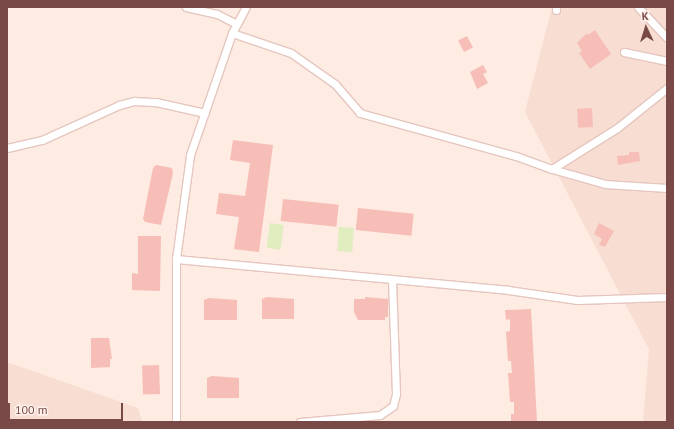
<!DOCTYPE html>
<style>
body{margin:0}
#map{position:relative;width:674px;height:429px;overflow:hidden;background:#feebe2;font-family:"PT Sans",sans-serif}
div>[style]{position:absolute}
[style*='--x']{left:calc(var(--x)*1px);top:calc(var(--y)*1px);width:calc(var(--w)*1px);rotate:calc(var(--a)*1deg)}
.residential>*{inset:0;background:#f8ddd3}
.green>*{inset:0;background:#dfedbf;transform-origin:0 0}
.building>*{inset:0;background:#f6beb7;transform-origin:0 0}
.roads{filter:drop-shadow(1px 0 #e5c6bf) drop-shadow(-1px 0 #e5c6bf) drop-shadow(0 1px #e5c6bf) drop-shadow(0 -1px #e5c6bf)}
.minor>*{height:7px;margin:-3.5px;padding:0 3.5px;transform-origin:3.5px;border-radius:3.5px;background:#fff}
span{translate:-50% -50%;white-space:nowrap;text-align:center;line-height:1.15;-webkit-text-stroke:3px #fff1ea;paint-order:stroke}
.frame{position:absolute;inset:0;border:8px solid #784946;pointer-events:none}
.north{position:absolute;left:626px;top:8px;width:40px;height:40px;-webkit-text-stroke:3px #fff1ea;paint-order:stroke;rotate:356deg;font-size:11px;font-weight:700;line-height:16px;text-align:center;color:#784946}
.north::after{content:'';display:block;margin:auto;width:14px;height:18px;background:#784946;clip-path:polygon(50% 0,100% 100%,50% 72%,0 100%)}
.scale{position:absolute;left:8px;top:403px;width:115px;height:18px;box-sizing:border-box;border:2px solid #784946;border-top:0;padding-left:5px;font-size:12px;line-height:14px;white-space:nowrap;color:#784946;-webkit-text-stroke:3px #fff1ea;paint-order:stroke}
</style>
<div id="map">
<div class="residential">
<div style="clip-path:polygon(552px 7px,667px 7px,667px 422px,643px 422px,649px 349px,525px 112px)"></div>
<div style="clip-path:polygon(7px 362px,138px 408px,142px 422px,7px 422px)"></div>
</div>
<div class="green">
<div style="left:270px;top:223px;width:14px;height:25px;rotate:8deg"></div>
<div style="left:339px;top:227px;width:15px;height:24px;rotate:4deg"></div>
</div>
<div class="building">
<div style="clip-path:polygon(595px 30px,611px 54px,590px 69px,579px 53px,582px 51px,577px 43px,587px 33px,588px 35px)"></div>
<div style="left:467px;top:36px;width:13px;height:10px;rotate:63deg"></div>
<div style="clip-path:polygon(483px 65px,487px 72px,483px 74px,488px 83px,477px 89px,470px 72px)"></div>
<div style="left:592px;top:108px;width:19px;height:15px;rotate:87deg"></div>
<div style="clip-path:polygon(233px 140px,273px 145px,259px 252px,234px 249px,239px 217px,216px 214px,219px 193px,245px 196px,250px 163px,230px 160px)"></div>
<div style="clip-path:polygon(629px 152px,639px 152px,640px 161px,618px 165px,617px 156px,629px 155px)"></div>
<div style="clip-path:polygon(156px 165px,172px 168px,173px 173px,161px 225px,145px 222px,143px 219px,153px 168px)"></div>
<div style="left:283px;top:199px;width:56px;height:22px;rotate:6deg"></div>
<div style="left:358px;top:208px;width:56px;height:22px;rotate:6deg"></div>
<div style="clip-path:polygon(599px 223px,614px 231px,605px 247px,599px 245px,602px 239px,594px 234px)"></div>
<div style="clip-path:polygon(138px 236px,161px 236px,160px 291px,132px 290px,132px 273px,138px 274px)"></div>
<div style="clip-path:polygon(267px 297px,294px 299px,294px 319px,262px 319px,262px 299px)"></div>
<div style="clip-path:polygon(365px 297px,388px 299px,388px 317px,385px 317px,385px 320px,358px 320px,354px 312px,354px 299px,365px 299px)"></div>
<div style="clip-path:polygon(209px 298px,237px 300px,237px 320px,204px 320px,204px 300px)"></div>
<div style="clip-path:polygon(531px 309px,537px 422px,511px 422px,511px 414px,514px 414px,514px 402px,510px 402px,508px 373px,512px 373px,511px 361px,508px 361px,506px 332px,510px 331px,510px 319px,506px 320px,505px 310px)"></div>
<div style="clip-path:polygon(91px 338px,109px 338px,112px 359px,110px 359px,110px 367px,91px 368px)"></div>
<div style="left:159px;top:365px;width:29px;height:17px;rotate:88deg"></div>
<div style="clip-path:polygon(212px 376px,239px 378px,239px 398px,207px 398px,207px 378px)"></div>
</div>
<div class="roads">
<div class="minor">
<div style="--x:186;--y:7;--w:32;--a:13"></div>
<div style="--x:217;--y:14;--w:22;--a:27"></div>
<div style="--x:638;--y:7;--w:42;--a:46.9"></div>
<div style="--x:556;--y:10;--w:3;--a:-90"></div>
<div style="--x:232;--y:33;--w:62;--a:18.7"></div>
<div style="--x:291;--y:53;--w:54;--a:35.2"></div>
<div style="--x:335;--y:84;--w:38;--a:49"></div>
<div style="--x:360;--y:113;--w:162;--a:15.4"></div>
<div style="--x:516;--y:156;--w:38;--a:20"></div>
<div style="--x:624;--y:52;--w:44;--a:11.8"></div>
<div style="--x:667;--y:88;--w:64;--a:141.3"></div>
<div style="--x:617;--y:128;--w:77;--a:147.8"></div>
<div style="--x:552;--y:169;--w:55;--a:15.8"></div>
<div style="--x:605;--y:184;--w:62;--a:3.7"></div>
<div style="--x:7;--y:148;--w:36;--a:-13"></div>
<div style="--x:42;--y:140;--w:85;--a:-24.4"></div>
<div style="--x:119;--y:105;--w:16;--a:-15"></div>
<div style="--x:134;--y:101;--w:22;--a:3"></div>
<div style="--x:156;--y:102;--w:50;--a:12.7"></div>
<div style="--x:176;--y:259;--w:333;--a:5.3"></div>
<div style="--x:508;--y:290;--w:70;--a:8.2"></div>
<div style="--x:577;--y:300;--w:90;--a:-1.9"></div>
<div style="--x:176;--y:422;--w:163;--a:-90"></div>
<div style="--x:176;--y:259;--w:105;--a:-82.3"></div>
<div style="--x:190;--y:155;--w:129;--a:-71"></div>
<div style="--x:232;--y:33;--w:30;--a:-62"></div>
<div style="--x:300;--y:422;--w:80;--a:-5"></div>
<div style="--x:380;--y:415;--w:16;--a:-35"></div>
<div style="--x:393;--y:406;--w:12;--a:-76"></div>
<div style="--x:396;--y:394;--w:114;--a:-92"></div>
</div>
</div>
<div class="frame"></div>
<div class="north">K</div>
<div class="scale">100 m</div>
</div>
